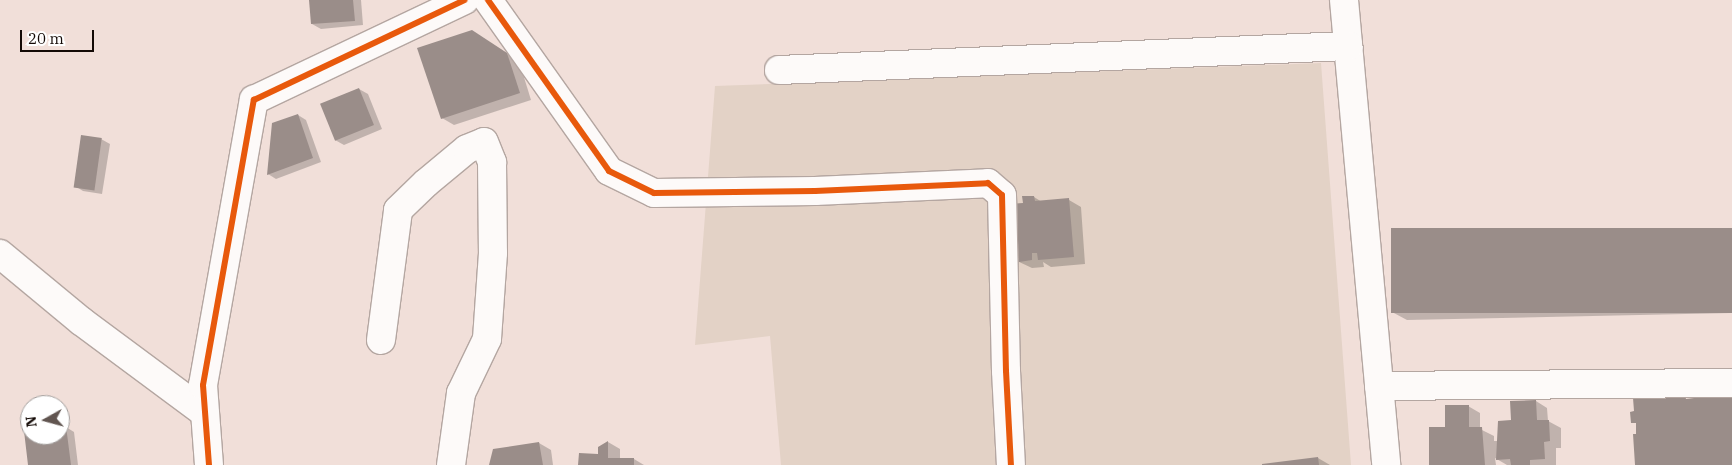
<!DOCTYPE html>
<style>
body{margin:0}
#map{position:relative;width:1732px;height:465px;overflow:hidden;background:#f1dfd9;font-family:"IBM Plex Serif",serif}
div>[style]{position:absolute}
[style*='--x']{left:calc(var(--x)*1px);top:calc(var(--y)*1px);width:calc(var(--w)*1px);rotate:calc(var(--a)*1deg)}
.industrial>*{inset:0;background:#e3d2c6}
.shadow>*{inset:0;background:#0003}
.building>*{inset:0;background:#9a8d89;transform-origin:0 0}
.roads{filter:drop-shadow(1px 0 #b4a6a1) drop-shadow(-1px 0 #b4a6a1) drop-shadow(0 1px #b4a6a1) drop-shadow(0 -1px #b4a6a1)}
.minor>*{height:28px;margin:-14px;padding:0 14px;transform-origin:14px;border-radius:14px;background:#fdfaf9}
.cycleway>*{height:6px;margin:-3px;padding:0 3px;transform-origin:3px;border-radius:3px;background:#e8590c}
span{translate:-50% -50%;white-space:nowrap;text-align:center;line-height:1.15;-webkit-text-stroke:5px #fff;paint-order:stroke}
.north{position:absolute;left:20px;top:395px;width:50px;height:50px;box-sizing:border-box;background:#fff;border:1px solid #a19d9b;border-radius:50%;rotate:263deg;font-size:14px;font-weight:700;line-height:20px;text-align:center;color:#140a06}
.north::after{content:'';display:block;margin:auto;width:18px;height:22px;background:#615550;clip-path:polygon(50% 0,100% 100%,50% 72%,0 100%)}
.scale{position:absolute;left:20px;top:30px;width:74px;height:22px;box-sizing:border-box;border:2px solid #140a06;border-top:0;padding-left:6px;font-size:15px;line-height:18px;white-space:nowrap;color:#140a06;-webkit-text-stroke:4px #fff;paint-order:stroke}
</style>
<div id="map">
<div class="industrial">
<div style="clip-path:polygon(1321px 63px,1351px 465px,781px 465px,770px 336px,695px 345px,715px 86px)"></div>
</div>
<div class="shadow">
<div style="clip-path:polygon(310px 0,361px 0,363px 25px,321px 29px,312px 24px)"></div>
<div style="clip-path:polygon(472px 31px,519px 61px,531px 100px,454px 125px,442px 118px)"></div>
<div style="clip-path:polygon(359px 89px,368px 94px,382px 129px,344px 145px,335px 140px)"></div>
<div style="clip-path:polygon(298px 115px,306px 120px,321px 162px,276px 179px,268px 174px)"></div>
<div style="clip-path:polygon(101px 139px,110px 144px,102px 194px,83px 191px,75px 186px)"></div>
<div style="clip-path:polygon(1034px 197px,1042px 202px,1069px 200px,1081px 207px,1085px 264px,1051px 267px,1043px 262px,1044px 267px,1032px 268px,1011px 258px,1024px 204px)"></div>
<div style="clip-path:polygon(1732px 230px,1732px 313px,1407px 320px,1392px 312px)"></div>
<div style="clip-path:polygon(1536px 401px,1547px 408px,1548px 421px,1561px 428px,1561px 448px,1556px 448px,1556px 465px,1507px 465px,1495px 458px,1496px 465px,1431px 465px,1446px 428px,1468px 406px,1480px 413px,1480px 429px,1494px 436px,1494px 441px,1500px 441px,1512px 422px)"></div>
<div style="clip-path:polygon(66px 427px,74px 432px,78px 465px,29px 465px,30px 431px,30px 435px,60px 435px,60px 428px)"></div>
<div style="clip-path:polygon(608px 442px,620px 449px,620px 459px,634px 459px,644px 465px,580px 465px,599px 455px,599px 448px)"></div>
<div style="clip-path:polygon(539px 443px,551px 450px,553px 465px,490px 465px)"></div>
<div style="clip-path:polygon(1318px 458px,1330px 465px,1262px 465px)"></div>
</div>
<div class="building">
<div style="clip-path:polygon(309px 0,353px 0,355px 21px,311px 24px)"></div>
<div style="clip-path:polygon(472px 30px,507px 53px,520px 93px,441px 119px,417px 48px)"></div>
<div style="left:359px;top:88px;width:40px;height:42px;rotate:68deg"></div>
<div style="clip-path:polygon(298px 114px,313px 158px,267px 175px,272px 123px)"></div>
<div style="left:81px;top:135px;width:21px;height:53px;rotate:8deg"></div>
<div style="clip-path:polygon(1022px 196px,1034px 196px,1035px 201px,1069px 198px,1074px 257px,1038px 260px,1037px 253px,1032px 253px,1032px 260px,1019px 262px,1019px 258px,1010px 258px,1006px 204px,1023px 203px)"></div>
<div style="left:1391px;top:228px;width:341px;height:85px"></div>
<div style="clip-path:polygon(1732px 393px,1732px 465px,1635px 465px,1633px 434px,1636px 434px,1636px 423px,1631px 423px,1630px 412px,1634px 411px,1633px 398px,1685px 395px,1686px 399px,1694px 398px,1694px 395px)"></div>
<div style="clip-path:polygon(1536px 400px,1537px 420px,1549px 420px,1550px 441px,1544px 442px,1545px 459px,1530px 460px,1530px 465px,1511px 465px,1510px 459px,1496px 460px,1498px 421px,1511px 420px,1510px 401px)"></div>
<div style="clip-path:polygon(1445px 405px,1469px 405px,1469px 427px,1482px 427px,1485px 465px,1429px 465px,1429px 427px,1445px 427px)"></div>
<div style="clip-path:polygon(60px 426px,66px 426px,71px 465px,28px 465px,24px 431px,30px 430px,30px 435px,60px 435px)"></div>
<div style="clip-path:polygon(608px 441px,608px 458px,634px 458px,634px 465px,578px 465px,579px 453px,598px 454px,598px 447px)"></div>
<div style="clip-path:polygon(539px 442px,543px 465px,489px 465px,493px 449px)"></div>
<div style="clip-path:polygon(1318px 457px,1319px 465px,1262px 465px,1262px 464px)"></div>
</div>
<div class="roads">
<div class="minor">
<div style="--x:488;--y:0;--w:209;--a:54.7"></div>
<div style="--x:609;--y:171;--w:50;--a:26.1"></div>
<div style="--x:654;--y:193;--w:161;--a:-0.7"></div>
<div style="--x:815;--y:191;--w:173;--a:-2.6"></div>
<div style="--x:988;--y:183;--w:18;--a:41"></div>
<div style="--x:1002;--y:195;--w:176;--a:88.7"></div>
<div style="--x:1006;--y:371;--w:94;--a:87"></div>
<div style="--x:1344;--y:0;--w:467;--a:84.8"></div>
<div style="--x:779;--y:70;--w:570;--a:-2.42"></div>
<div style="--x:0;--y:254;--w:105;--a:39.6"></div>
<div style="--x:81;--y:321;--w:154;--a:36.6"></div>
<div style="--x:381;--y:340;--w:131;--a:-82.5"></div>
<div style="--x:398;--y:210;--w:39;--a:-44"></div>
<div style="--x:426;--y:183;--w:53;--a:-39.7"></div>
<div style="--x:467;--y:149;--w:18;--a:-22"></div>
<div style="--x:484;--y:142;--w:22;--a:68"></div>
<div style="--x:492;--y:162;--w:91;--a:89.4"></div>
<div style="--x:493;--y:253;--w:86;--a:94"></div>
<div style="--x:487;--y:339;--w:60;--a:115.7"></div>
<div style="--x:461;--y:393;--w:73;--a:97.9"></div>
<div style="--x:1379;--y:386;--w:353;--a:-0.5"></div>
<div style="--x:209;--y:465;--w:80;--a:-94.3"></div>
<div style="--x:203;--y:385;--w:290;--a:-79.9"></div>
<div style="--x:254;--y:100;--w:233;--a:-25.4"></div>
</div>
</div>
<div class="cycleway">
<div style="--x:488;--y:0;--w:209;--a:54.7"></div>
<div style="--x:609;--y:171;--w:50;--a:26.1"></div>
<div style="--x:654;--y:193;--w:161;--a:-0.7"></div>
<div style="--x:815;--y:191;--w:173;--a:-2.6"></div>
<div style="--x:988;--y:183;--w:18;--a:41"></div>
<div style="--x:1002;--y:195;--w:176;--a:88.7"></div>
<div style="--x:1006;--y:371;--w:94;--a:87"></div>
<div style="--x:209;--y:465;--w:80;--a:-94.3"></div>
<div style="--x:203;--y:385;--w:290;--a:-79.9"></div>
<div style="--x:254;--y:100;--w:233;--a:-25.4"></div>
</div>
<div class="north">N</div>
<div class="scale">20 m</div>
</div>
